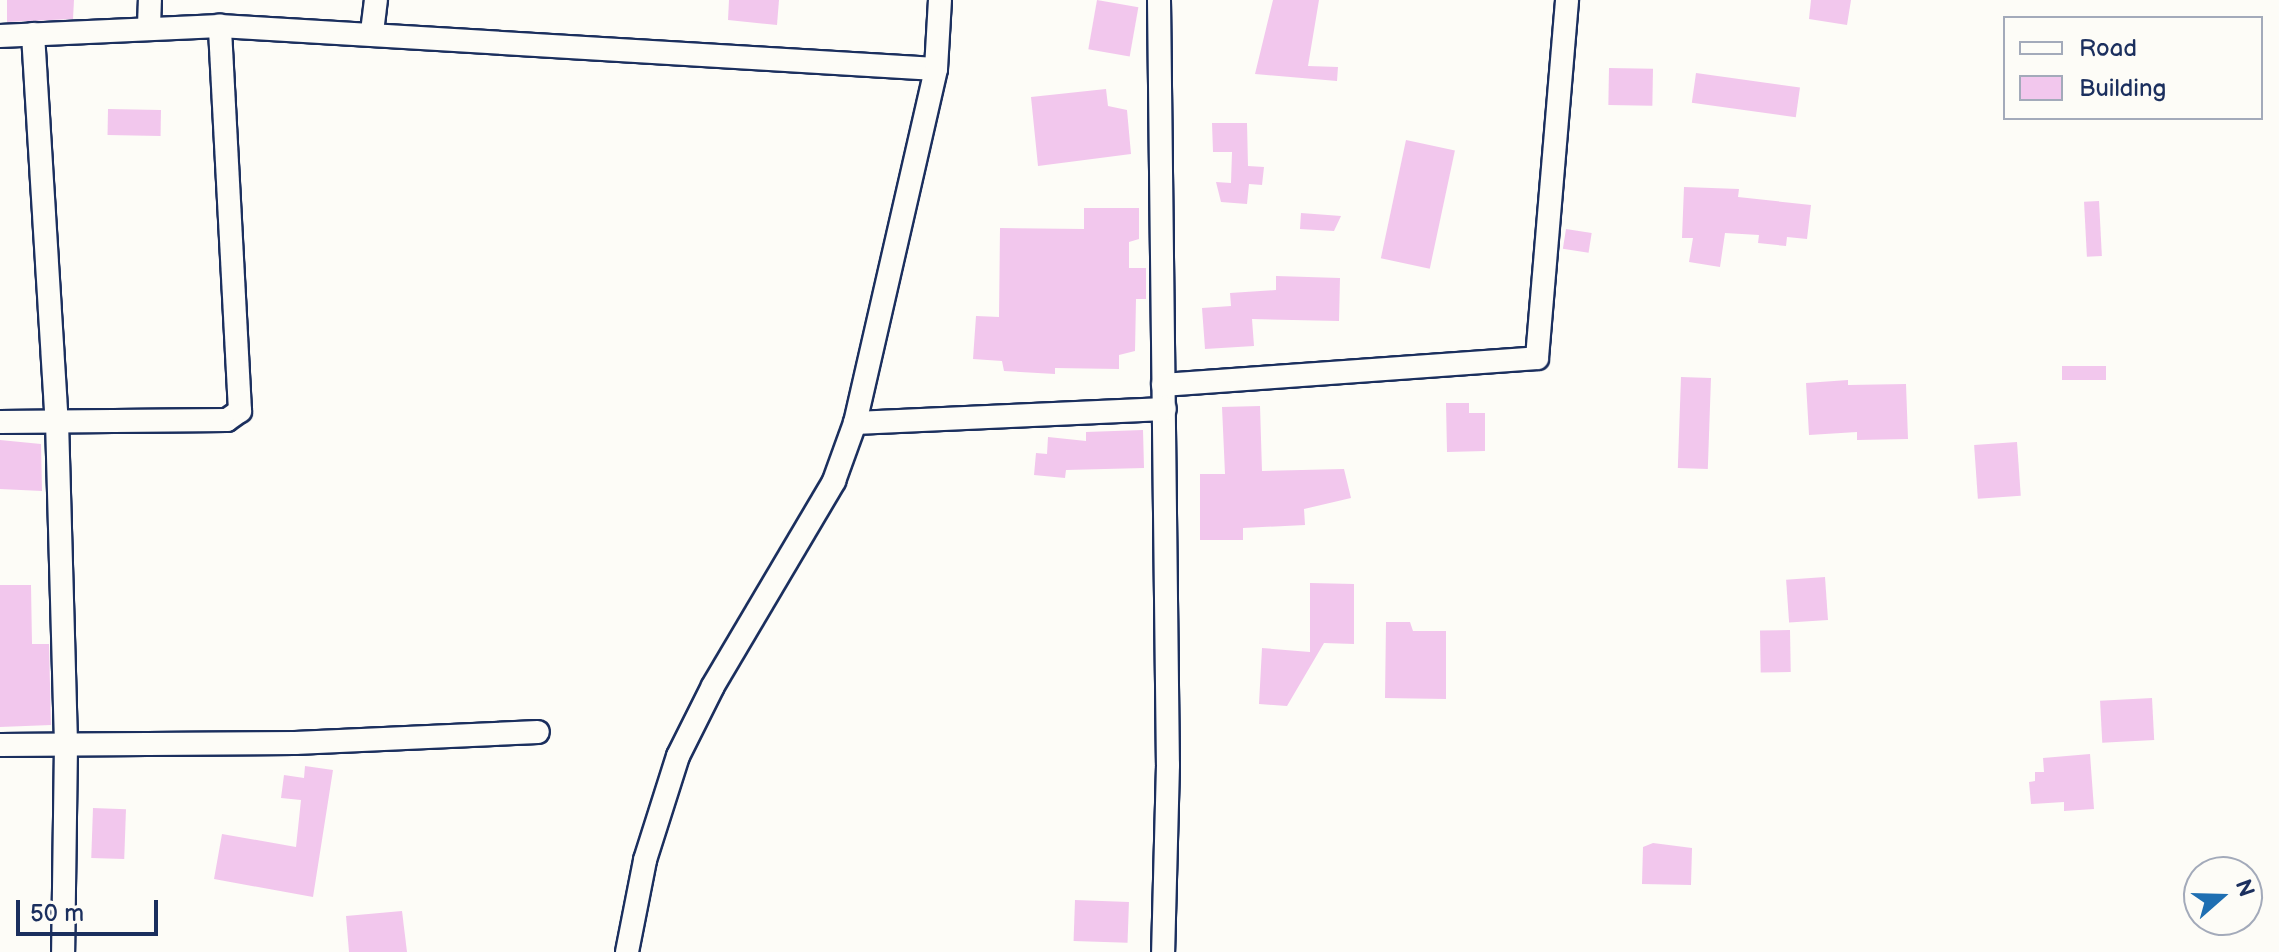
<!DOCTYPE html>
<style>
body{margin:0}
#map{position:relative;width:2279px;height:952px;overflow:hidden;background:#fdfcf7;font-family:"Balsamiq Sans",sans-serif}
div>[style]{position:absolute}
[style*='--x']{left:calc(var(--x)*1px);top:calc(var(--y)*1px);width:calc(var(--w)*1px);rotate:calc(var(--a)*1deg)}
.building>*{inset:0;background:#f2c7ed;transform-origin:0 0}
.roads{filter:drop-shadow(2px 0 #1b2f5e) drop-shadow(-2px 0 #1b2f5e) drop-shadow(0 2px #1b2f5e) drop-shadow(0 -2px #1b2f5e)}
.street>*{height:22px;margin:-11px;padding:0 11px;transform-origin:11px;border-radius:11px;background:#fdfcf7}
span{translate:-50% -50%;white-space:nowrap;text-align:center;line-height:1.15;-webkit-text-stroke:6px #fdfcf7;paint-order:stroke}
.legend{position:absolute;left:2003px;top:16px;width:260px;height:104px;box-sizing:border-box;background:#fdfcf7;border:2px solid #a3aaba;margin:0;padding:10px 14px;list-style:none;font-size:24px;color:#1b2f5e}
.legend li{display:flex;align-items:center;gap:16px;height:40px}
.legend b{width:40px;border:2px solid #a3aaba}
.north{position:absolute;left:2183px;top:856px;width:80px;height:80px;box-sizing:border-box;background:#fdfcf7;border:2px solid #a3aaba;border-radius:50%;rotate:70deg;font-size:22px;font-weight:700;line-height:32px;text-align:center;color:#1b2f5e}
.north::after{content:'';display:block;margin:auto;width:28px;height:36px;background:#1f6fb2;clip-path:polygon(50% 0,100% 100%,50% 72%,0 100%)}
.scale{position:absolute;left:16px;top:900px;width:142px;height:36px;box-sizing:border-box;border:4px solid #1b2f5e;border-top:0;padding-left:10px;font-size:24px;line-height:28px;white-space:nowrap;color:#1b2f5e;-webkit-text-stroke:6px #fdfcf7;paint-order:stroke}
</style>
<div id="map">
<div class="building">
<div style="clip-path:polygon(7px 0,74px 0,73px 19px,7px 22px)"></div>
<div style="clip-path:polygon(729px 0,779px 0,777px 25px,728px 20px)"></div>
<div style="left:1097px;top:0;width:42px;height:50px;rotate:10deg"></div>
<div style="clip-path:polygon(1273px 0,1319px 0,1308px 66px,1338px 67px,1337px 81px,1255px 74px)"></div>
<div style="clip-path:polygon(1811px 0,1851px 0,1847px 25px,1809px 19px)"></div>
<div style="left:1609px;top:68px;width:44px;height:37px;rotate:1deg"></div>
<div style="left:1696px;top:73px;width:105px;height:30px;rotate:8deg"></div>
<div style="clip-path:polygon(1106px 89px,1108px 106px,1127px 110px,1131px 154px,1038px 166px,1031px 97px)"></div>
<div style="left:108px;top:109px;width:53px;height:26px;rotate:1deg"></div>
<div style="clip-path:polygon(1212px 123px,1247px 123px,1248px 166px,1264px 167px,1262px 185px,1249px 184px,1247px 204px,1221px 202px,1216px 182px,1231px 183px,1232px 152px,1213px 152px)"></div>
<div style="left:1406px;top:140px;width:50px;height:121px;rotate:12deg"></div>
<div style="clip-path:polygon(1684px 187px,1739px 189px,1738px 197px,1811px 205px,1807px 239px,1787px 237px,1786px 246px,1758px 243px,1759px 235px,1725px 233px,1720px 267px,1689px 262px,1693px 238px,1682px 238px)"></div>
<div style="left:2099px;top:201px;width:55px;height:15px;rotate:87deg"></div>
<div style="clip-path:polygon(1084px 208px,1139px 208px,1139px 239px,1129px 242px,1129px 268px,1146px 268px,1146px 299px,1136px 299px,1135px 351px,1119px 355px,1119px 369px,1055px 368px,1055px 374px,1004px 371px,1002px 361px,973px 359px,976px 316px,999px 317px,1000px 228px,1084px 229px)"></div>
<div style="clip-path:polygon(1301px 213px,1341px 216px,1334px 231px,1300px 229px)"></div>
<div style="left:1566px;top:229px;width:26px;height:20px;rotate:9deg"></div>
<div style="clip-path:polygon(1276px 276px,1340px 278px,1339px 321px,1252px 319px,1254px 346px,1205px 349px,1202px 308px,1231px 306px,1230px 293px,1276px 290px)"></div>
<div style="left:2106px;top:366px;width:14px;height:44px;rotate:90deg"></div>
<div style="left:1681px;top:377px;width:30px;height:91px;rotate:2deg"></div>
<div style="clip-path:polygon(1848px 380px,1848px 385px,1906px 384px,1908px 439px,1857px 440px,1857px 432px,1809px 435px,1806px 383px)"></div>
<div style="clip-path:polygon(1446px 403px,1469px 403px,1469px 413px,1485px 413px,1485px 451px,1447px 452px)"></div>
<div style="clip-path:polygon(1260px 406px,1262px 471px,1344px 469px,1351px 498px,1304px 509px,1305px 525px,1243px 528px,1243px 540px,1200px 540px,1200px 474px,1225px 474px,1222px 407px)"></div>
<div style="clip-path:polygon(1143px 430px,1144px 468px,1066px 470px,1065px 478px,1034px 475px,1036px 453px,1047px 454px,1048px 437px,1086px 441px,1086px 432px)"></div>
<div style="clip-path:polygon(0 440px,41px 444px,42px 491px,0 489px)"></div>
<div style="left:2017px;top:442px;width:54px;height:43px;rotate:86deg"></div>
<div style="left:1825px;top:577px;width:43px;height:39px;rotate:86deg"></div>
<div style="clip-path:polygon(1310px 583px,1354px 584px,1354px 644px,1324px 643px,1287px 706px,1259px 704px,1262px 648px,1310px 652px)"></div>
<div style="clip-path:polygon(0 585px,31px 585px,32px 644px,49px 644px,51px 725px,0 727px)"></div>
<div style="clip-path:polygon(1386px 622px,1410px 622px,1413px 631px,1446px 631px,1446px 699px,1385px 698px)"></div>
<div style="left:1790px;top:630px;width:42px;height:30px;rotate:89deg"></div>
<div style="left:2152px;top:698px;width:42px;height:52px;rotate:87deg"></div>
<div style="clip-path:polygon(2090px 754px,2094px 809px,2064px 811px,2064px 802px,2031px 804px,2029px 782px,2035px 781px,2035px 772px,2044px 772px,2043px 758px)"></div>
<div style="clip-path:polygon(305px 766px,333px 770px,313px 897px,214px 879px,222px 834px,296px 847px,301px 800px,281px 798px,284px 775px,304px 778px)"></div>
<div style="left:93px;top:808px;width:33px;height:50px;rotate:2deg"></div>
<div style="clip-path:polygon(1653px 843px,1692px 848px,1691px 885px,1642px 884px,1643px 847px)"></div>
<div style="left:1075px;top:900px;width:54px;height:41px;rotate:2deg"></div>
<div style="clip-path:polygon(402px 911px,407px 952px,349px 952px,346px 916px)"></div>
</div>
<div class="roads">
<div class="street">
<div style="--x:1159;--y:0;--w:765;--a:89.33"></div>
<div style="--x:1168;--y:765;--w:187;--a:91.5"></div>
<div style="--x:149;--y:26;--w:26;--a:-88"></div>
<div style="--x:372;--y:32;--w:32;--a:-83"></div>
<div style="--x:33;--y:34;--w:388;--a:86.5"></div>
<div style="--x:57;--y:421;--w:324;--a:88.4"></div>
<div style="--x:66;--y:745;--w:207;--a:90.8"></div>
<div style="--x:0;--y:36;--w:220;--a:-2.6"></div>
<div style="--x:220;--y:26;--w:717;--a:3.44"></div>
<div style="--x:1163;--y:385;--w:375;--a:-4.1"></div>
<div style="--x:1537;--y:358;--w:359;--a:-85.2"></div>
<div style="--x:0;--y:422;--w:227;--a:-0.5"></div>
<div style="--x:227;--y:420;--w:16;--a:-35"></div>
<div style="--x:240;--y:411;--w:386;--a:-93"></div>
<div style="--x:855;--y:423;--w:310;--a:-2.6"></div>
<div style="--x:0;--y:745;--w:295;--a:-0.4"></div>
<div style="--x:295;--y:743;--w:243;--a:-2.6"></div>
<div style="--x:627;--y:952;--w:94;--a:-78.9"></div>
<div style="--x:645;--y:860;--w:109;--a:-72.4"></div>
<div style="--x:678;--y:756;--w:78;--a:-63.4"></div>
<div style="--x:713;--y:686;--w:238;--a:-59.4"></div>
<div style="--x:834;--y:481;--w:62;--a:-70.1"></div>
<div style="--x:855;--y:423;--w:363;--a:-77.1"></div>
<div style="--x:936;--y:69;--w:69;--a:-86.7"></div>
</div>
</div>
<ul class="legend">
<li><b style="height:10px;background:#fdfcf7"></b>Road</li>
<li><b style="height:22px;background:#f2c7ed"></b>Building</li>
</ul>
<div class="north">N</div>
<div class="scale">50 m</div>
</div>
